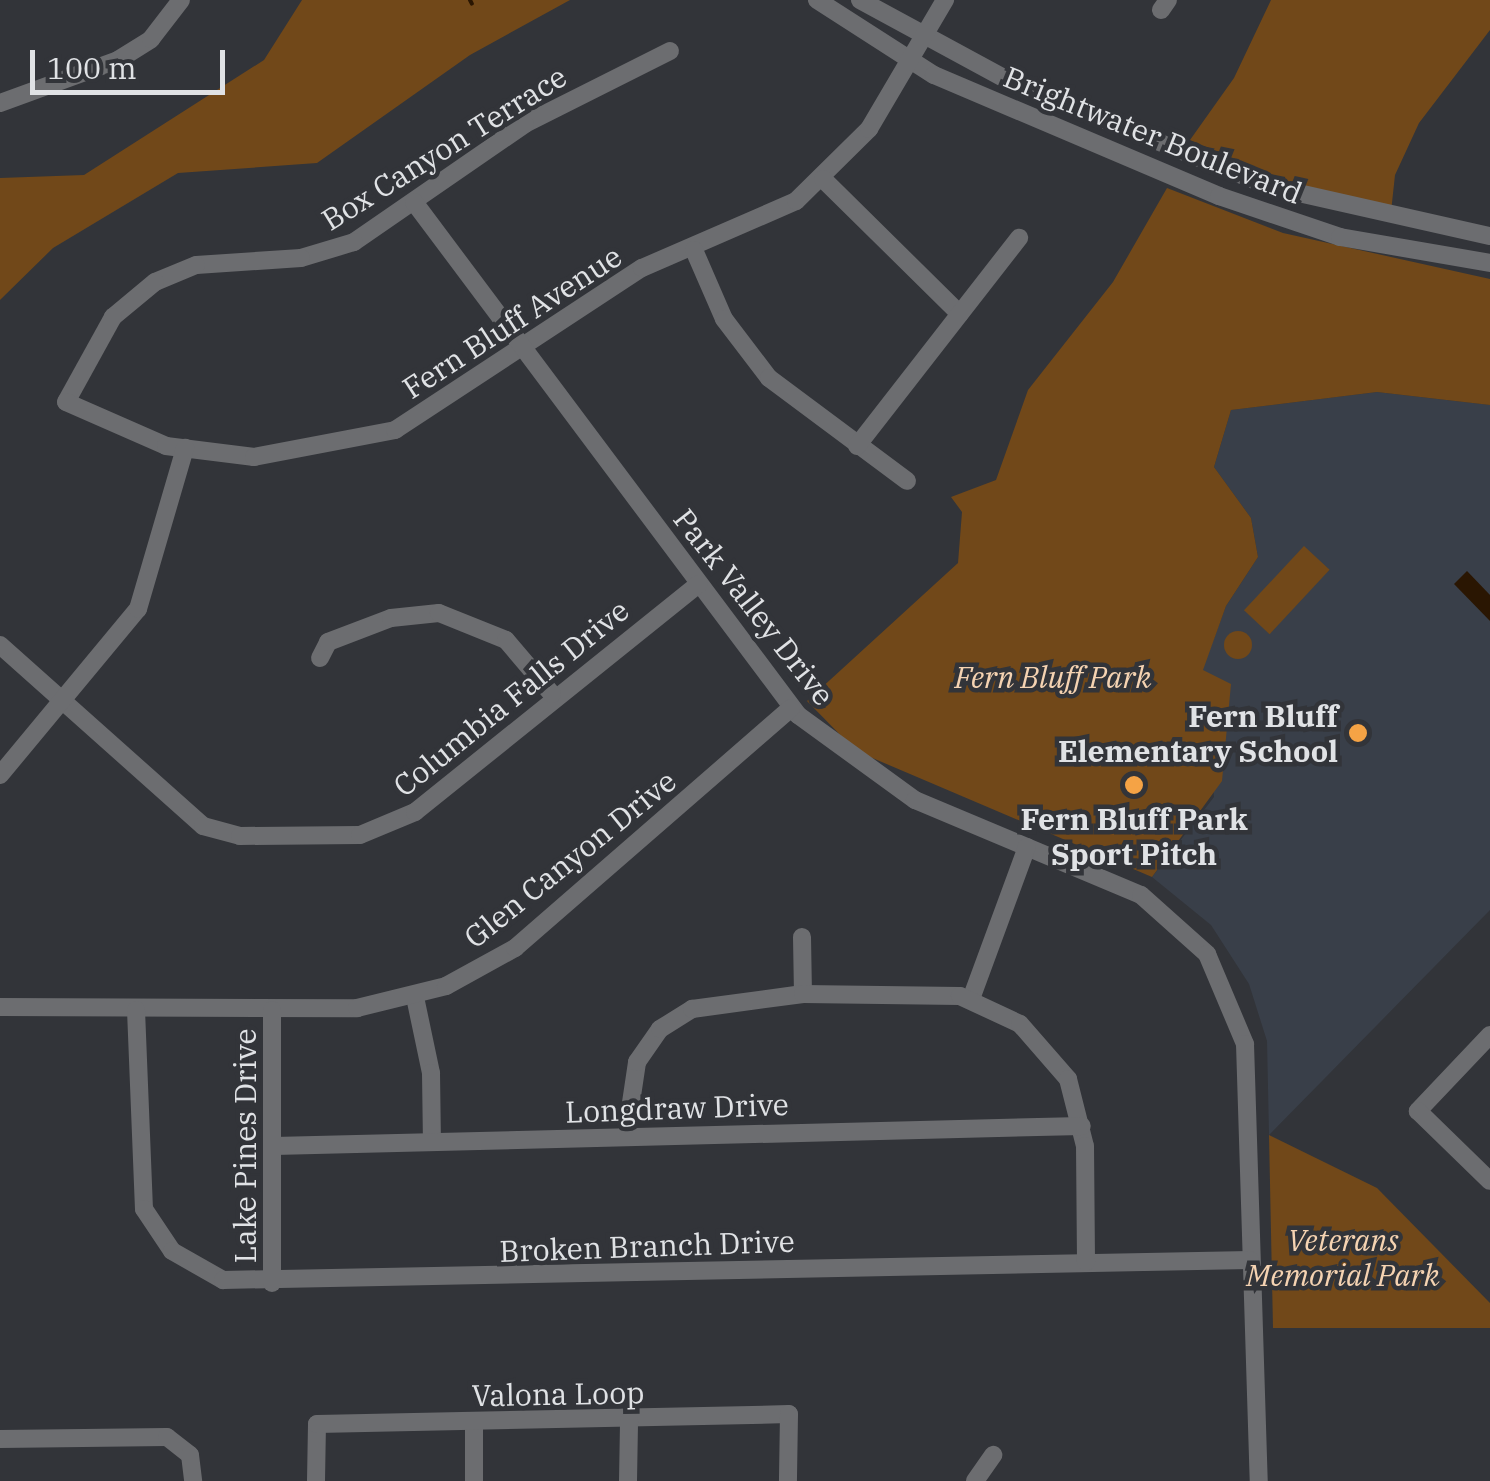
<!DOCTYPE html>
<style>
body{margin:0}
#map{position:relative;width:1490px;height:1481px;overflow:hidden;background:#323439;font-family:"IBM Plex Serif",serif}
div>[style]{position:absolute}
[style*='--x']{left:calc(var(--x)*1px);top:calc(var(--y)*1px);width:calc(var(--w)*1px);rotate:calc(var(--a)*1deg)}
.built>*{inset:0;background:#393f49}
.green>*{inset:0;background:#714819;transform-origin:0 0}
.round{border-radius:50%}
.water>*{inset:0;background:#2a1602}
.stream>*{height:4px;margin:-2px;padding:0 2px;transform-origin:2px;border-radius:2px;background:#2a1602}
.minor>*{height:18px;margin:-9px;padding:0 9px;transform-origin:9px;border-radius:9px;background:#6c6d70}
.dots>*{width:28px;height:28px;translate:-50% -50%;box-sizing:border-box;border:5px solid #323439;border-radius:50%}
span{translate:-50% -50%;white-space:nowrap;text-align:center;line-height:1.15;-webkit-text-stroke:9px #323439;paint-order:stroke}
.street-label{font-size:30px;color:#e0e2e5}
.park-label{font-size:30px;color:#f5d3b2;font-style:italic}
.poi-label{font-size:30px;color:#e0e2e5;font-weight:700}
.right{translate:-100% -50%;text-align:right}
.scale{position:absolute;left:30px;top:50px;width:195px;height:45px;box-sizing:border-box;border:5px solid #e0e2e5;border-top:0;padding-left:12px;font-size:30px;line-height:35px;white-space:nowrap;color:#e0e2e5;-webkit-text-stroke:8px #323439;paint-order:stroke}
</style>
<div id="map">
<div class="built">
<div style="clip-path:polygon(1377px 392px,1490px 405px,1490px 910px,1269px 1135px,1267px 1041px,1249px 984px,1211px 925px,1152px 877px,1214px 797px,1202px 670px,1226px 606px,1258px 557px,1251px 518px,1214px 467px,1231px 410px)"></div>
</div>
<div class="green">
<div style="clip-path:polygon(302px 0,570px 0,470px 55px,317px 163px,178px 173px,53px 248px,0 300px,0 178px,84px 175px,264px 60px)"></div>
<div style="clip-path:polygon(1271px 0,1490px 0,1490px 30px,1419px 123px,1395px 175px,1391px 212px,1330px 199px,1190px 140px,1234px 78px)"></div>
<div style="clip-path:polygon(1167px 188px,1283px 233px,1490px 279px,1490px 405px,1377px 392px,1231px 410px,1214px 467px,1251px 518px,1258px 557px,1226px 606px,1203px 670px,1231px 684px,1222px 781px,1152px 877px,856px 751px,807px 701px,958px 563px,962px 512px,951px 497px,996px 480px,1028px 390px,1113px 282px)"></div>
<div style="left:1304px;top:546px;width:35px;height:88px;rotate:43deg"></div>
<div class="round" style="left:1224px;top:631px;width:28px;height:28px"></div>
<div style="clip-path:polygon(1269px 1135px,1377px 1188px,1490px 1303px,1490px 1328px,1273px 1328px)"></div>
</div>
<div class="water">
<div style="clip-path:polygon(1467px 571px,1490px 595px,1490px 621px,1454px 584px)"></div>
</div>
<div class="stream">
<div style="--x:470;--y:0;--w:4;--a:63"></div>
</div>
<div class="minor">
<div style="--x:817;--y:0;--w:139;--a:32.7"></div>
<div style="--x:934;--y:75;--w:310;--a:23"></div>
<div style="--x:1219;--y:196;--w:128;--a:18.7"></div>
<div style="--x:1340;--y:237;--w:152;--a:9.8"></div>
<div style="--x:860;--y:0;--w:174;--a:28.5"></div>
<div style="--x:1013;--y:83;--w:279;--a:21.9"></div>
<div style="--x:1272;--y:187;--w:223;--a:12.7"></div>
<div style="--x:1161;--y:10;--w:12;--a:-55"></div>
<div style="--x:670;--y:51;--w:162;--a:153.3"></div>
<div style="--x:525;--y:124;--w:208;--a:145.4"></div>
<div style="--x:354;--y:242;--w:55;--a:163.2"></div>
<div style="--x:301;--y:258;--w:105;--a:176.2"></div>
<div style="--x:196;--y:265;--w:44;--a:157.5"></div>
<div style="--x:155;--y:282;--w:55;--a:140.2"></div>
<div style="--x:113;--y:317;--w:97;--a:118.9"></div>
<div style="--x:66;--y:402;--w:109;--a:23.7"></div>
<div style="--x:166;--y:446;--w:89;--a:7.1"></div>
<div style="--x:254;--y:457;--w:144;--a:-10.8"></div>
<div style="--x:395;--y:430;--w:295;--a:-33.3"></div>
<div style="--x:642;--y:268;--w:168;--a:-23.5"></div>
<div style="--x:796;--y:201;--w:103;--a:-44.6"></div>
<div style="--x:869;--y:129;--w:150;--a:-59.5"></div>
<div style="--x:0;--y:103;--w:126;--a:-20"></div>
<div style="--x:118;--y:60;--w:39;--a:-32"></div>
<div style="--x:151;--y:39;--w:49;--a:-52.4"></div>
<div style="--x:823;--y:179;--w:192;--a:44.6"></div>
<div style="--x:414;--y:202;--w:641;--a:53.18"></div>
<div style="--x:798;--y:715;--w:145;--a:36"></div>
<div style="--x:915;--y:800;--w:245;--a:22.8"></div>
<div style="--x:1141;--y:895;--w:89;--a:41.8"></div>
<div style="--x:1207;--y:954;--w:98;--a:67.1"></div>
<div style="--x:1245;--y:1044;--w:437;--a:88.2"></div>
<div style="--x:694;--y:250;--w:75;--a:66.5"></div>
<div style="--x:724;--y:319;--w:74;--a:52.7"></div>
<div style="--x:769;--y:378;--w:172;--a:36.7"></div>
<div style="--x:857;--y:446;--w:264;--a:-52.1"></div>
<div style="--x:0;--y:645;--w:272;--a:41.7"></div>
<div style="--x:203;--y:826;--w:38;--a:15"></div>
<div style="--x:240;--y:836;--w:120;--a:-0.5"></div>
<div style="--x:360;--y:835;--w:60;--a:-22.7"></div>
<div style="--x:415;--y:812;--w:364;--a:-38.8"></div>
<div style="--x:320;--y:658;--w:18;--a:-63"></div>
<div style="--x:328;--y:642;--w:67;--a:-20.9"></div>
<div style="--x:391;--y:618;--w:48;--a:-5.9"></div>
<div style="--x:439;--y:613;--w:72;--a:21.9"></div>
<div style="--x:506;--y:640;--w:71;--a:49.6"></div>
<div style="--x:0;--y:775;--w:216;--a:-50.3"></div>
<div style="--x:138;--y:609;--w:168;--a:-73.7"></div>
<div style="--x:802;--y:937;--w:57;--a:89"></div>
<div style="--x:415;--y:997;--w:78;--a:78.1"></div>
<div style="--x:431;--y:1073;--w:69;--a:89.2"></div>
<div style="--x:971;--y:999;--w:162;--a:-69.8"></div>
<div style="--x:0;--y:1007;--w:357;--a:0.2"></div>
<div style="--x:357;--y:1008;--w:92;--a:-13.9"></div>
<div style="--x:446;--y:986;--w:79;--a:-28.8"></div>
<div style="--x:515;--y:948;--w:366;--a:-41"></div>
<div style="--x:136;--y:1010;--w:199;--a:87.7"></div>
<div style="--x:144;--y:1209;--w:50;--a:56.3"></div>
<div style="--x:172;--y:1251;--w:59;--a:29.6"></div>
<div style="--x:223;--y:1280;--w:1027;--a:-1.12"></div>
<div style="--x:1490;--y:1035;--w:105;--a:133.5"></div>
<div style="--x:1418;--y:1111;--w:100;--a:44.2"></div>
<div style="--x:626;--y:1136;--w:75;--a:-81.5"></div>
<div style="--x:637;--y:1062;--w:40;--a:-55.1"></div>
<div style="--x:660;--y:1029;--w:38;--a:-32"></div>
<div style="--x:692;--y:1009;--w:112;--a:-7.7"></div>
<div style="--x:803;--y:994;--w:157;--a:0.7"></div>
<div style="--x:960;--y:996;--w:66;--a:25"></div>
<div style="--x:1020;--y:1024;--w:73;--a:48.9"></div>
<div style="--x:1068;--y:1079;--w:69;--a:75.8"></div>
<div style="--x:1085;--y:1146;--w:116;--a:89.5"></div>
<div style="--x:274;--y:1146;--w:808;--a:-1.42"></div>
<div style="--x:272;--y:1283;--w:273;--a:-90"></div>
<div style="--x:474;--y:1422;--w:59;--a:90"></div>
<div style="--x:0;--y:1439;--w:167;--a:-0.7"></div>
<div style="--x:167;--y:1437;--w:29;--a:38"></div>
<div style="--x:190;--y:1455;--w:26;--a:83"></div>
<div style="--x:316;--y:1481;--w:57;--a:-89"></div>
<div style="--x:317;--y:1424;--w:472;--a:-1.2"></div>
<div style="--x:789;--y:1414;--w:67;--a:90.9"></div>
<div style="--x:628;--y:1481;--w:60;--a:-89"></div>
<div style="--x:975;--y:1481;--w:32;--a:-55"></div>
</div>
<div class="dots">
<div style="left:1358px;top:733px;background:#f5a345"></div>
<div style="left:1134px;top:785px;background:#f5a345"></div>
</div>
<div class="street-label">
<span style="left:1153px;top:135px;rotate:22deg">Brightwater Boulevard</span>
<span style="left:444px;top:148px;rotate:-32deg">Box Canyon Terrace</span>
<span style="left:512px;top:322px;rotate:-33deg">Fern Bluff Avenue</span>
<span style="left:754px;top:607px;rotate:52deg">Park Valley Drive</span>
<span style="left:511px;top:698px;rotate:-39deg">Columbia Falls Drive</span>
<span style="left:570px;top:859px;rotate:-39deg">Glen Canyon Drive</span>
<span style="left:677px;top:1108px;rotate:-2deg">Longdraw Drive</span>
<span style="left:245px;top:1146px;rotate:-90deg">Lake Pines Drive</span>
<span style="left:647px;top:1246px;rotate:-2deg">Broken Branch Drive</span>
<span style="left:558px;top:1394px;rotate:-1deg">Valona Loop</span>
</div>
<div class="park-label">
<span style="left:1053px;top:677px">Fern Bluff Park</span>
<span style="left:1343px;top:1257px">Veterans<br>Memorial Park</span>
</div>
<div class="poi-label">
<span class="right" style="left:1338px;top:733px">Fern Bluff<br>Elementary School</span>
<span style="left:1134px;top:836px">Fern Bluff Park<br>Sport Pitch</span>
</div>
<div class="scale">100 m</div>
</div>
